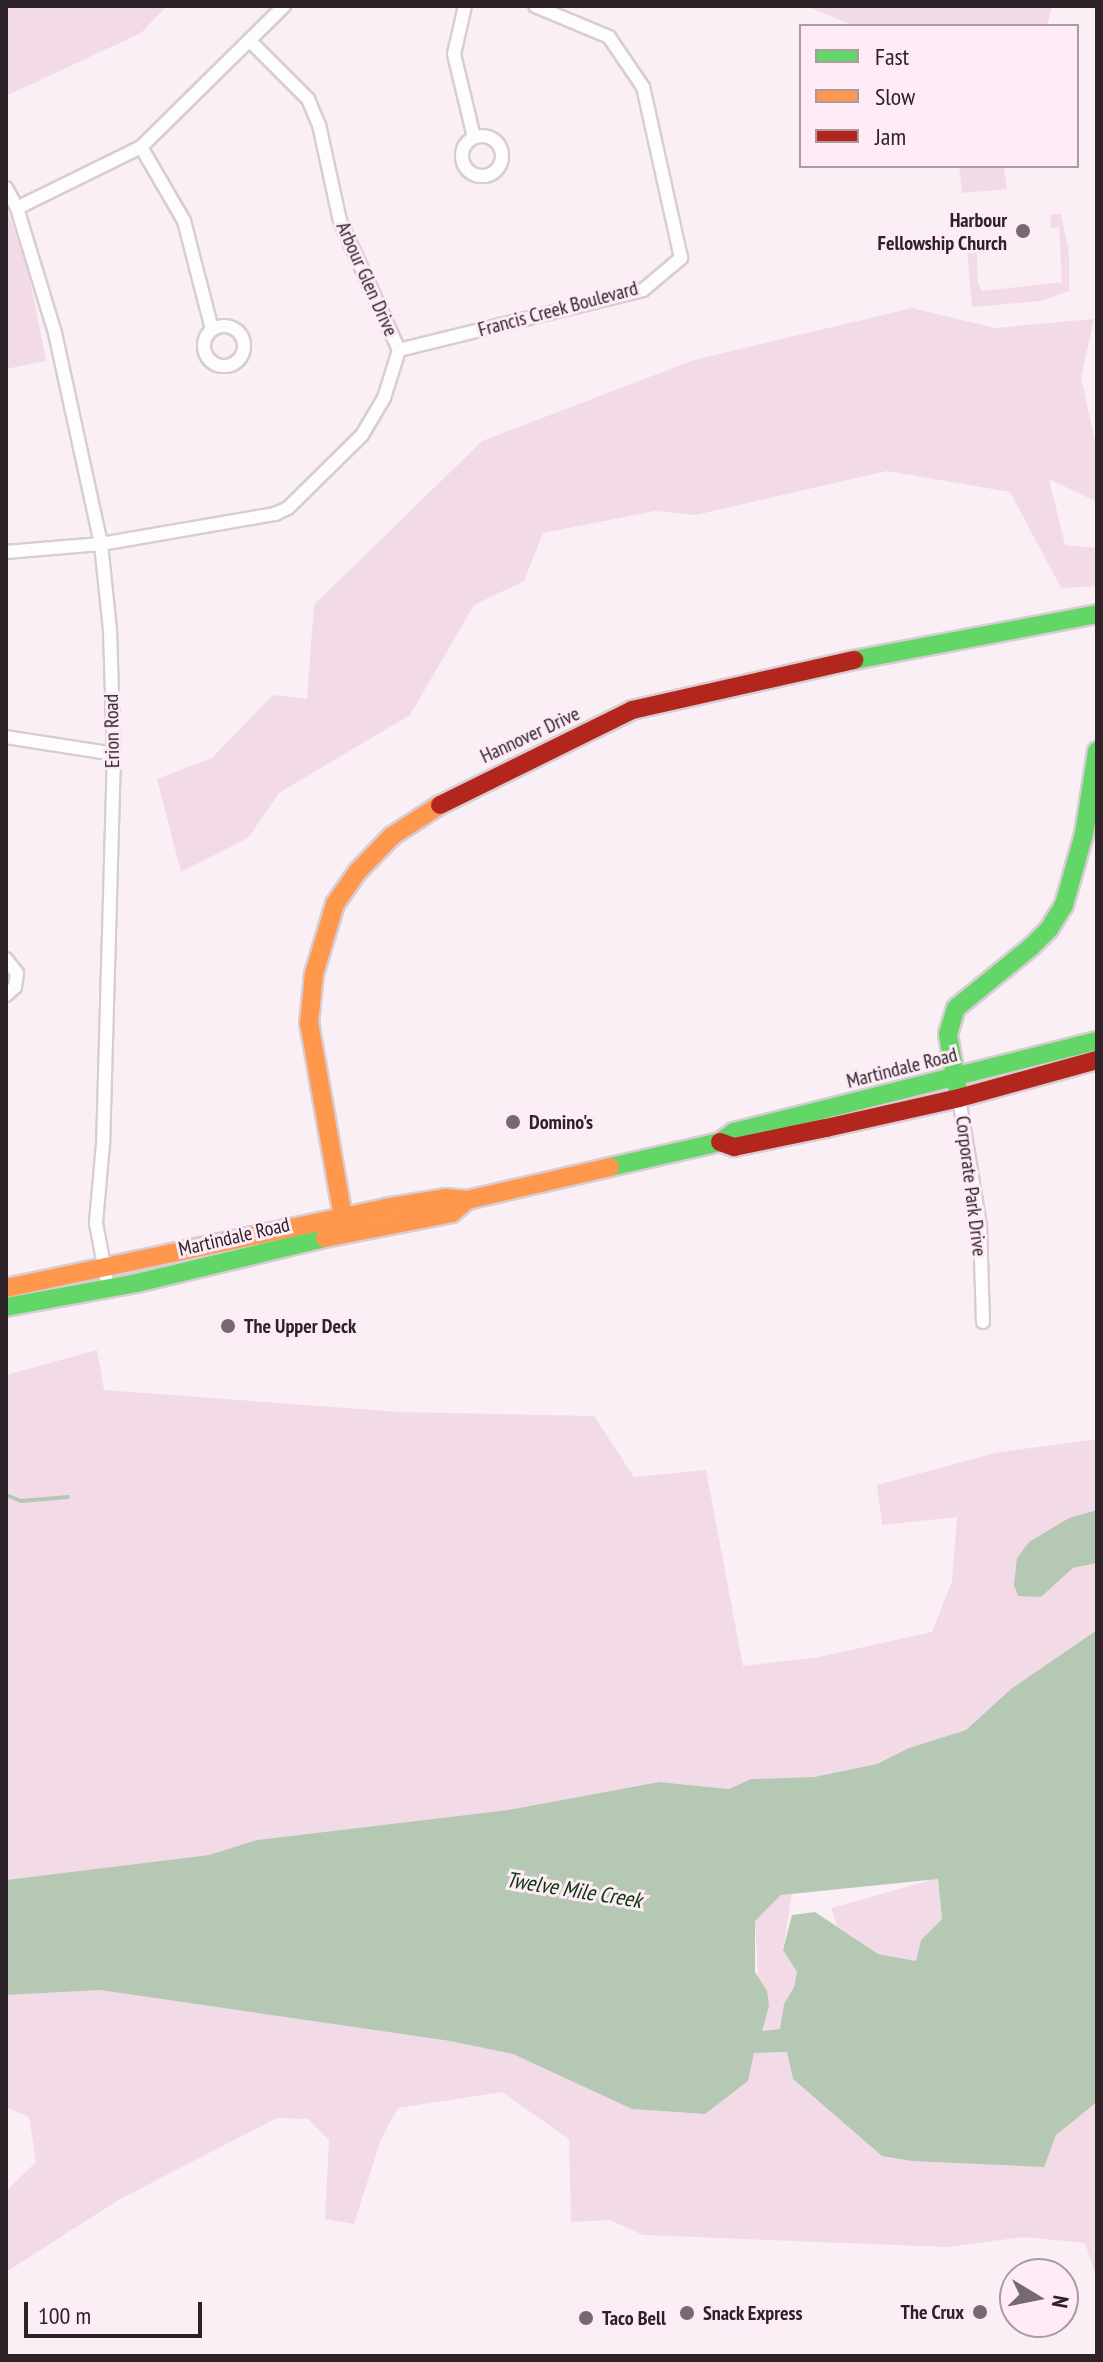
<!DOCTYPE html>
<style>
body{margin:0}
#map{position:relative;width:1103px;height:2362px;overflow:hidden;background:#faeff5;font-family:"PT Sans Narrow",sans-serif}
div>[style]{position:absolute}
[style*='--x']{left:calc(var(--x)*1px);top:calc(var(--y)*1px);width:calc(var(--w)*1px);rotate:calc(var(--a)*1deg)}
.green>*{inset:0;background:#f2dae7}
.water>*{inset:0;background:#b5c8b3}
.stream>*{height:4px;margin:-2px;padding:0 2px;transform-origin:2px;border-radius:2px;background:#b5c8b3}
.roads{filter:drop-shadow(2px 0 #d8cdd3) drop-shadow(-2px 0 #d8cdd3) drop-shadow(0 2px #d8cdd3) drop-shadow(0 -2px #d8cdd3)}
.street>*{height:12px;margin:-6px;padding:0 6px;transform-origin:6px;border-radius:6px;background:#fefdfe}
.street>.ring{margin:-6px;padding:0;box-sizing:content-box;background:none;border:12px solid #fefdfe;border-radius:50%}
.fast>*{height:18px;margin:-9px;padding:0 9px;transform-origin:9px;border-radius:9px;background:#63d668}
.slow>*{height:18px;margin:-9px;padding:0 9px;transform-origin:9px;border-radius:9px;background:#ff974d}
.jam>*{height:18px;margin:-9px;padding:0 9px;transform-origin:9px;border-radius:9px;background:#b3261e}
.dots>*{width:22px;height:22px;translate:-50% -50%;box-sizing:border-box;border:4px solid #feebf5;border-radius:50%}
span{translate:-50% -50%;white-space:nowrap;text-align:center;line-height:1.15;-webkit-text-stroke:6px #feebf5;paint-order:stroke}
.poi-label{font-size:20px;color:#2d2228;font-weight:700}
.right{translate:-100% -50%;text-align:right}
.left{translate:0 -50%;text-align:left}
.street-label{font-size:20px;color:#2d2228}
.water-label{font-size:22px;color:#07390e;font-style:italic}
.frame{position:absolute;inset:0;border:8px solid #2d2228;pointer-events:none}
.legend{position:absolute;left:799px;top:24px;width:280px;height:144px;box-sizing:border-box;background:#feebf5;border:2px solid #aa9ba3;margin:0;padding:10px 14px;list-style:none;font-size:24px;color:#2d2228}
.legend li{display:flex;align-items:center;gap:16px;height:40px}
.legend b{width:40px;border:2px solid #aa9ba3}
.north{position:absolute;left:999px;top:2258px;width:80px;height:80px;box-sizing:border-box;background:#feebf5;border:2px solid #aa9ba3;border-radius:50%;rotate:100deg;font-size:22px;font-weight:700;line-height:32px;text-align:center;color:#2d2228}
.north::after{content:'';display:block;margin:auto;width:28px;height:36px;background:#756a70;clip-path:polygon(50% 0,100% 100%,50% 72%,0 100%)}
.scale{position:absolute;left:24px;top:2302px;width:178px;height:36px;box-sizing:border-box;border:4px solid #2d2228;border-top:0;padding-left:10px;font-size:24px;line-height:28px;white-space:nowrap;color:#2d2228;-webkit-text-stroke:6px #feebf5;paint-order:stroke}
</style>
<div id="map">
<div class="green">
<div style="clip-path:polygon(6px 6px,167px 6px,141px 33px,6px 96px)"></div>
<div style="clip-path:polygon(806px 6px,1052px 6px,1047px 26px,855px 26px)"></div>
<div style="clip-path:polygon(959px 166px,1004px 166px,1007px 189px,962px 193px)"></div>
<div style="clip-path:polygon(6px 205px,30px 279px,46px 361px,6px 369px)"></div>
<div style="clip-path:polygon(1061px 214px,1069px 253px,1069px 291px,1040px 301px,972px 307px,966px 237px,976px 237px,978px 284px,982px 291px,1062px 282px,1059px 227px,1051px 228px,1050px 215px)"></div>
<div style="clip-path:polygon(912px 308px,995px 328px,1094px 319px,1081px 378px,1097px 450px,1097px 502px,1049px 479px,1065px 545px,1097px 548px,1097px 586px,1061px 588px,1010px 492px,887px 471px,696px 515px,655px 511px,543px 533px,524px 581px,474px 605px,410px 715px,279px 793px,248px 838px,181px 872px,157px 779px,212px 758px,273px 695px,307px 699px,314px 605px,482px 441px,694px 360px)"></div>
<div style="clip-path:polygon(97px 1350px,104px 1390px,400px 1412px,594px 1416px,634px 1477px,706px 1470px,743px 1666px,819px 1657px,932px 1632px,952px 1581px,957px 1517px,882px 1525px,877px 1485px,995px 1453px,1097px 1439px,1097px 1510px,1069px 1518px,1041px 1597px,1073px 1568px,1097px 1563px,1097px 1630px,1011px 1689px,966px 1730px,909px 1748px,877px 1764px,814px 1777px,751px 1779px,729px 1789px,659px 1782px,508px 1810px,257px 1840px,209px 1855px,6px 1880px,6px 1375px)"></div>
<div style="clip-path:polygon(938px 1878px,942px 1919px,921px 1940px,916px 1961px,878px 1954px,837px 1926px,831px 1908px)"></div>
<div style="clip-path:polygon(792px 1894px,783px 1950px,797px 1972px,794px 1987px,784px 2004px,780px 2029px,761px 2032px,755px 1921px,781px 1895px)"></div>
<div style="clip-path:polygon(100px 1990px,450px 2041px,513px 2054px,632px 2109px,705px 2114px,747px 2081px,754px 2053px,788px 2052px,793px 2079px,882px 2156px,1056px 2135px,1097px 2102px,1097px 2279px,1085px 2243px,1023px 2237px,947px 2247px,643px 2235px,610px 2220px,571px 2222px,569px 2139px,502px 2092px,398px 2108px,381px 2139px,354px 2224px,325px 2219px,329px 2140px,308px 2119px,277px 2118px,120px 2199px,6px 2272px,6px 2191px,36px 2162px,29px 2117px,6px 2107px,6px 1995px)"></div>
</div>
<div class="water">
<div style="clip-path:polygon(1097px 1510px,1097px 1563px,1073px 1568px,1041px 1597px,1018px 1596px,1014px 1585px,1017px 1558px,1029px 1542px,1069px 1518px)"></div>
<div style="clip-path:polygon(evenodd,1097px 1630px,1097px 2102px,1056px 2135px,1044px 2167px,912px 2161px,882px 2156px,793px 2079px,787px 2052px,754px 2053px,748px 2081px,705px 2114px,632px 2109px,513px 2054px,450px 2041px,100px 1990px,6px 1995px,6px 1880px,209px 1855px,257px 1840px,508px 1810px,659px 1782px,729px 1789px,751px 1779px,814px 1777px,877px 1764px,909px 1748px,966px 1730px,1011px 1689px,1097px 1630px,938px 1879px,942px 1919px,921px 1940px,916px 1961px,878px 1954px,815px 1912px,792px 1915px,783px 1950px,797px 1972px,794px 1987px,784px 2004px,780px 2029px,762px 2031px,769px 2006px,767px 1991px,755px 1972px,755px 1921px,781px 1895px,938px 1879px)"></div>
</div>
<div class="stream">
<div style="--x:6;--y:1495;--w:16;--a:22"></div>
<div style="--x:21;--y:1501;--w:47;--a:-4.9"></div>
</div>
<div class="roads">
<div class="street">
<div style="--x:465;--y:6;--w:49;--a:102.9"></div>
<div style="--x:454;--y:54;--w:85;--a:76.5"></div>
<div class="ring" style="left:462px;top:136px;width:28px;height:28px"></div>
<div style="--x:141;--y:147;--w:86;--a:59.8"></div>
<div style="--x:184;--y:221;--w:112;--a:75.5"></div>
<div style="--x:6;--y:188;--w:23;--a:61"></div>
<div style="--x:17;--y:208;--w:131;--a:73.1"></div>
<div style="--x:55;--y:333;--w:216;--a:77.7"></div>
<div style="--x:101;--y:544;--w:86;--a:84"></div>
<div style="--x:110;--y:630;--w:124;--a:88.2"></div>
<div style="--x:114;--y:754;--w:390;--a:91.6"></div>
<div style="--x:103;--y:1144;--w:79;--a:95.1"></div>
<div style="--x:96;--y:1223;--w:65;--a:79.4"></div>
<div style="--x:17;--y:208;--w:138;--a:-26.2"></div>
<div style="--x:141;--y:147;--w:201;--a:-44.6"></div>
<div class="ring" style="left:204px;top:326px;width:28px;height:28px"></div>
<div style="--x:399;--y:350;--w:251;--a:-13.8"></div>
<div style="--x:643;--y:290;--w:50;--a:-40.1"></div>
<div style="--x:681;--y:258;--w:175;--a:-102.5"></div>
<div style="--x:643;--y:87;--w:60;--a:-124.2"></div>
<div style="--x:609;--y:37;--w:80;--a:-157.3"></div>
<div style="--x:6;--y:552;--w:95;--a:-4.8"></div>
<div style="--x:101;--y:544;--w:177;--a:-9.8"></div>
<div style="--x:275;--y:514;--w:14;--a:-25"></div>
<div style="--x:288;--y:508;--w:104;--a:-44.6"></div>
<div style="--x:362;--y:435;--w:43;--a:-59.3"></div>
<div style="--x:384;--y:398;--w:50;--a:-72.6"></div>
<div style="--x:399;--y:350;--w:142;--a:-114.6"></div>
<div style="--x:340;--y:221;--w:98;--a:-102.3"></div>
<div style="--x:319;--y:125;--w:28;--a:-113"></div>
<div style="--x:308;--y:99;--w:83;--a:-135"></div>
<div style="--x:6;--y:737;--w:109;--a:8.9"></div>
<div style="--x:6;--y:959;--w:18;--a:52"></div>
<div style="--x:17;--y:973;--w:14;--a:98"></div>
<div style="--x:15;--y:987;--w:12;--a:138"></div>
<div style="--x:959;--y:1098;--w:130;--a:80.7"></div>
<div style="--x:980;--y:1226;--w:96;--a:88.2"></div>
</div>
<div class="fast">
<div style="--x:854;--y:660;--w:247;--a:-10.7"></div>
<div style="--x:959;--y:1098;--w:65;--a:-99.8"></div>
<div style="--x:948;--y:1034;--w:27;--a:-73"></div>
<div style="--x:956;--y:1008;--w:97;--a:-39.1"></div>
<div style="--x:1031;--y:947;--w:25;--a:-45"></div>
<div style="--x:1049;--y:929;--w:28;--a:-58"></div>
<div style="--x:1064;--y:905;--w:74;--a:-74.3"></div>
<div style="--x:1084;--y:834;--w:84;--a:-81.1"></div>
<div style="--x:610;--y:1167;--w:113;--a:-12.8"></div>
<div style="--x:720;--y:1142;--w:17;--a:-36"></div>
<div style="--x:734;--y:1132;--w:374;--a:-14.1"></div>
<div style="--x:6;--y:1307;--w:133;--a:-10.4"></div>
<div style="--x:137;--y:1283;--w:193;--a:-13.5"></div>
</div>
<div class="slow">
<div style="--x:343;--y:1217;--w:197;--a:-99.9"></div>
<div style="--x:309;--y:1023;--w:49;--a:-84.2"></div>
<div style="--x:314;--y:974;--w:73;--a:-73.3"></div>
<div style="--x:335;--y:904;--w:40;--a:-55.1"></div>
<div style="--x:358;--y:871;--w:49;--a:-45.8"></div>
<div style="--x:392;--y:836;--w:57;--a:-32.9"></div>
<div style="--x:325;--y:1238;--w:129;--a:-11.1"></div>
<div style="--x:452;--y:1213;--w:20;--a:-41"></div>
<div style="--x:6;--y:1288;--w:387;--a:-11.9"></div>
<div style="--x:385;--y:1208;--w:62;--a:-9.3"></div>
<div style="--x:446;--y:1198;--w:21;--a:5"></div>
<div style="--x:467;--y:1200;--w:147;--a:-13"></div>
</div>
<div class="jam">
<div style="--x:440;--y:805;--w:214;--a:-26.3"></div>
<div style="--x:632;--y:710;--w:228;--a:-12.7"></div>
<div style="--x:720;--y:1142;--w:15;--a:20"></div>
<div style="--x:734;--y:1147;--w:94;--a:-11.7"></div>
<div style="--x:826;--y:1128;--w:136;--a:-12.7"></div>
<div style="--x:959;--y:1098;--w:143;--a:-15.4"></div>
</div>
</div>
<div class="dots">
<div style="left:1023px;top:231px;background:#756a70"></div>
<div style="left:513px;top:1122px;background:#756a70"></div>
<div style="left:228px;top:1326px;background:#756a70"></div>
<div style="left:980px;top:2312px;background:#756a70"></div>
<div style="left:687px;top:2313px;background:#756a70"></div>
<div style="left:586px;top:2318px;background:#756a70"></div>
</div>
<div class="poi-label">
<span class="right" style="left:1007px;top:232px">Harbour<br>Fellowship Church</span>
<span class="left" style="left:529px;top:1122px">Domino's</span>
<span class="left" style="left:244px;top:1326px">The Upper Deck</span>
<span class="right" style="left:964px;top:2312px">The Crux</span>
<span class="left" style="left:703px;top:2313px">Snack Express</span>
<span class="left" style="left:602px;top:2318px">Taco Bell</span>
</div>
<div class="street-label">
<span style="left:367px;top:279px;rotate:66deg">Arbour Glen Drive</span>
<span style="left:558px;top:309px;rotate:-15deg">Francis Creek Boulevard</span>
<span style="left:112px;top:731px;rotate:-91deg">Erion Road</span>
<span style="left:530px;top:735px;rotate:-25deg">Hannover Drive</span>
<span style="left:902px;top:1068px;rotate:-14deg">Martindale Road</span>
<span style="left:971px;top:1186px;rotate:83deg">Corporate Park Drive</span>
<span style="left:234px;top:1237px;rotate:-13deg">Martindale Road</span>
</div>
<div class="water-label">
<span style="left:574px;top:1890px;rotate:9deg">Twelve Mile Creek</span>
</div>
<div class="frame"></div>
<ul class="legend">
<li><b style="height:10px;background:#63d668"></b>Fast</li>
<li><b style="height:10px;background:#ff974d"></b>Slow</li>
<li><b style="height:10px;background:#b3261e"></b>Jam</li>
</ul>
<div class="north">N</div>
<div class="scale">100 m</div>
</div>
